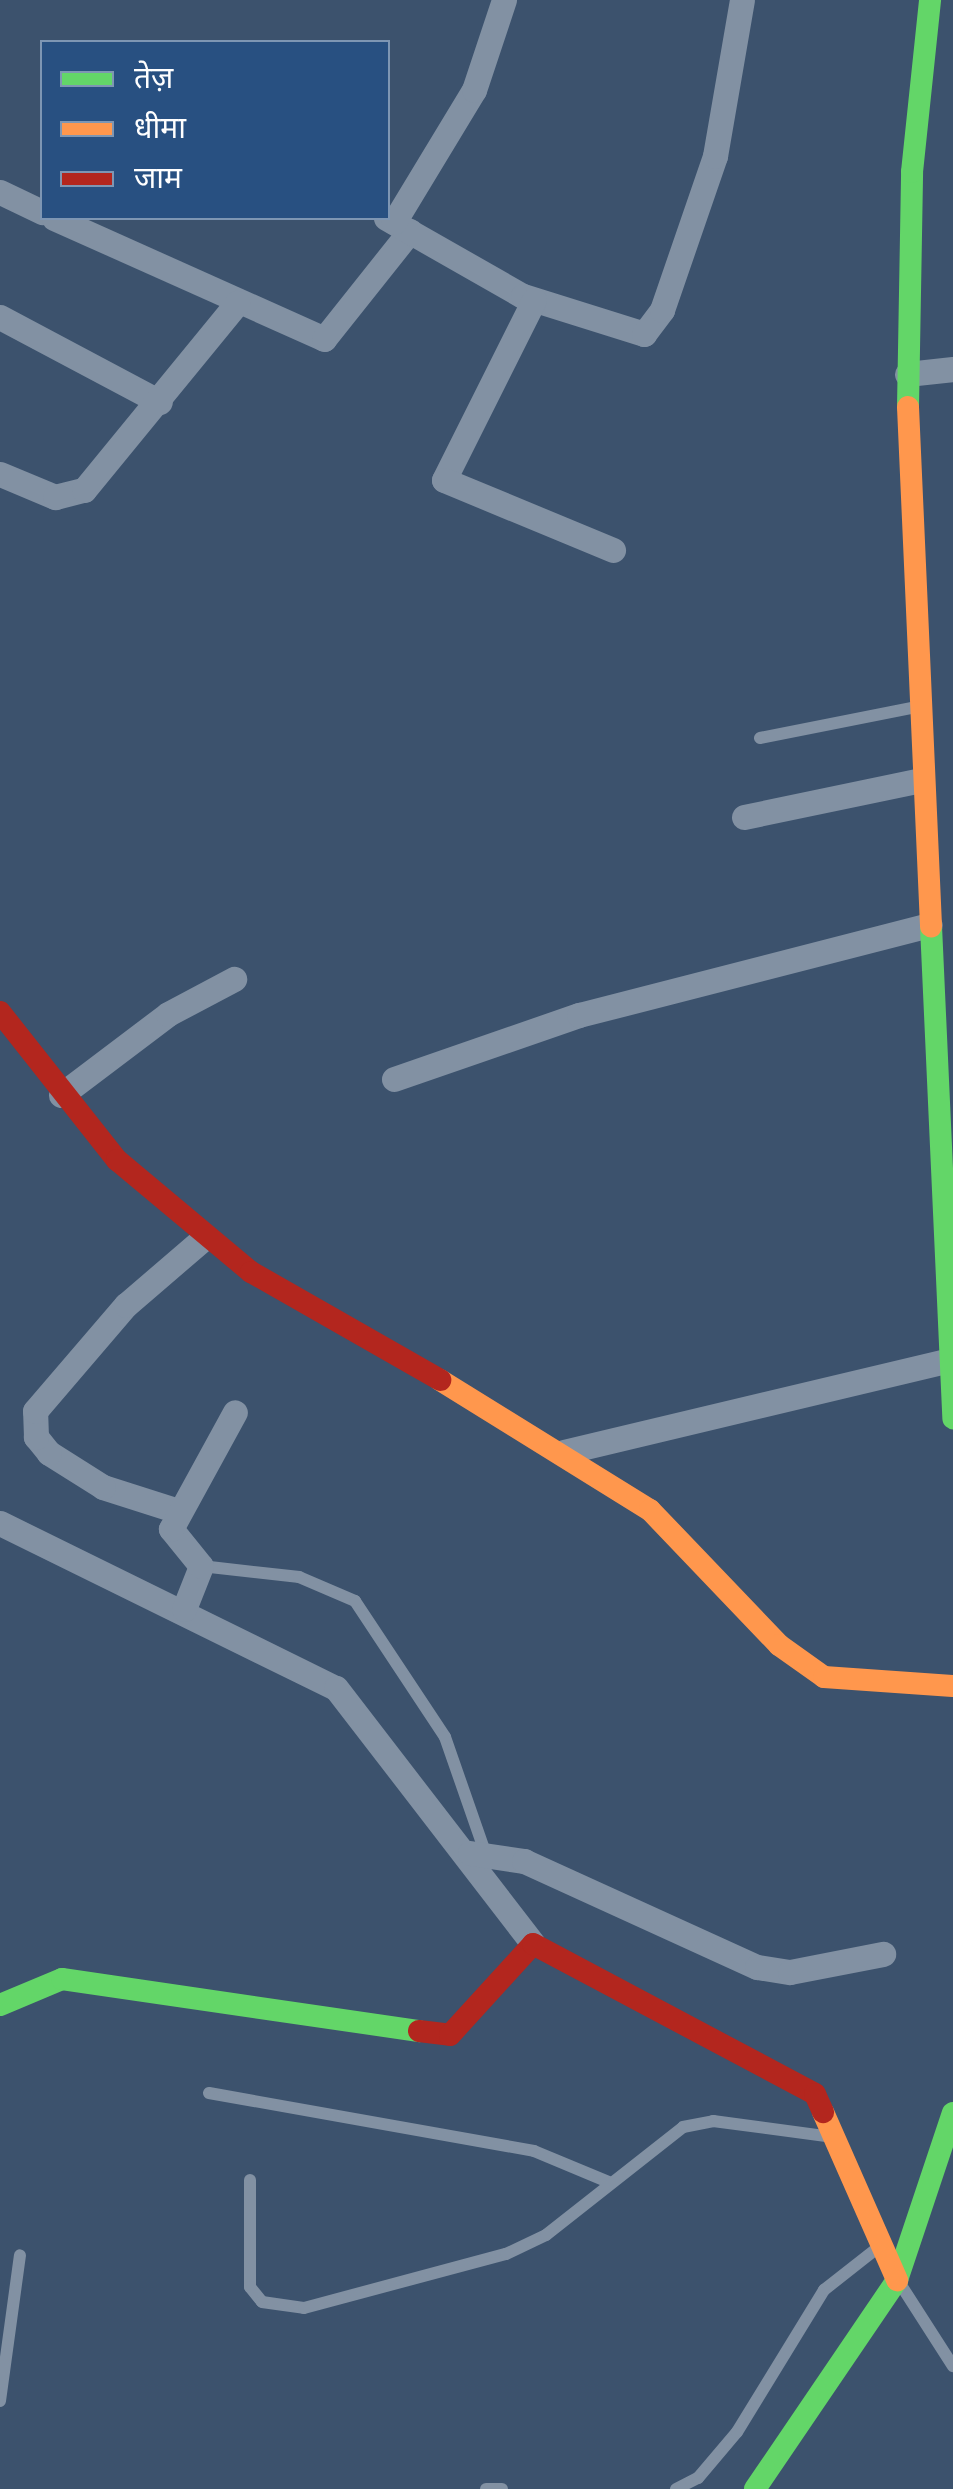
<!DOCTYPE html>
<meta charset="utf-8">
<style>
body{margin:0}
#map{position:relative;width:953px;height:2489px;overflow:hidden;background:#3c526d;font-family:"Public Sans","Noto Sans Devanagari",sans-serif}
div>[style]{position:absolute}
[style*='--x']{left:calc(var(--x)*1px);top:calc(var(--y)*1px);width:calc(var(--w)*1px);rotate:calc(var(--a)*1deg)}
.lane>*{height:12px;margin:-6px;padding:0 6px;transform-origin:6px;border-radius:6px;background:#8291a3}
.street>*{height:25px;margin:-12.5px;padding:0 12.5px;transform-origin:12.5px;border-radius:12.5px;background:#8291a3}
.fast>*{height:22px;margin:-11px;padding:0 11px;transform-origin:11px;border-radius:11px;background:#63d668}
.slow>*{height:22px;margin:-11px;padding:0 11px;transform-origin:11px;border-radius:11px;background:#ff974d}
.jam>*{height:22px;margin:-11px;padding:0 11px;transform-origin:11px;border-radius:11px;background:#b3261e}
span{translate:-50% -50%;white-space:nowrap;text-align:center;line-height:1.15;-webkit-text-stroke:10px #285081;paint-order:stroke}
.legend{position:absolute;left:40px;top:40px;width:350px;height:180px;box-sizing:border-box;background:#285081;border:2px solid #7e96b3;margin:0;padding:12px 18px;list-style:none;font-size:30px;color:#fff}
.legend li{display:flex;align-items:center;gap:20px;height:50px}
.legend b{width:50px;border:2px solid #7e96b3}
</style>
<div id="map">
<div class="lane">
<div style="--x:760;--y:738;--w:160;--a:-11.2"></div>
<div style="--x:201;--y:1566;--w:99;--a:6.4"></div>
<div style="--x:299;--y:1577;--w:61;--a:23.2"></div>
<div style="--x:355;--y:1601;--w:163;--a:56.5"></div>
<div style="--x:445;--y:1737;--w:122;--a:70.8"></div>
<div style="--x:209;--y:2093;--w:330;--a:10.1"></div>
<div style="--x:534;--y:2151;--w:83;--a:22.6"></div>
<div style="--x:250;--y:2180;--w:107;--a:90"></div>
<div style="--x:250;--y:2287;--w:19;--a:51"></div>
<div style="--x:262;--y:2302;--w:42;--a:8.1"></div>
<div style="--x:304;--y:2308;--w:209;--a:-15"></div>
<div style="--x:506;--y:2254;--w:44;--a:-25.4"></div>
<div style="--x:546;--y:2235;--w:174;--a:-38.2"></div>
<div style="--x:683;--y:2127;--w:31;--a:-11"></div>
<div style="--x:713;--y:2121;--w:114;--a:7.6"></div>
<div style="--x:899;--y:2282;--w:100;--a:57.3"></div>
<div style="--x:0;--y:2401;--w:147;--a:-82.2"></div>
<div style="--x:486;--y:2489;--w:16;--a:0"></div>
<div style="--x:676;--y:2489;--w:25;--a:-27"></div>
<div style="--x:698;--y:2478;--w:60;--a:-49.7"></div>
<div style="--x:737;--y:2432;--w:167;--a:-58.5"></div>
<div style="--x:824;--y:2290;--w:71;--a:-38.2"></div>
</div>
<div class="street">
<div style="--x:0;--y:192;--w:47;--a:25.5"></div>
<div style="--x:54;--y:218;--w:296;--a:24.1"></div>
<div style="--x:324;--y:339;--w:138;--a:-51.5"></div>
<div style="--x:386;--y:218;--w:158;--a:29.7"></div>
<div style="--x:523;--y:296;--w:127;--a:17.4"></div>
<div style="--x:644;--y:334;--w:30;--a:-53"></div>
<div style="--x:662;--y:310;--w:163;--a:-71"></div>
<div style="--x:715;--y:156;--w:158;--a:-80.2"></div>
<div style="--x:394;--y:222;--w:154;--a:-58.8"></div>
<div style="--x:474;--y:90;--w:95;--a:-71.6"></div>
<div style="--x:534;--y:300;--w:201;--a:116.6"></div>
<div style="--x:444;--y:480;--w:183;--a:22.5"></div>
<div style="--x:0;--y:317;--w:181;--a:28"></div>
<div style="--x:907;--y:374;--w:46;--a:-6.2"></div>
<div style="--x:0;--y:474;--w:60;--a:22.7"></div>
<div style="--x:55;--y:497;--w:30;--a:-14"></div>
<div style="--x:84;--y:490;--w:242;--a:-50.7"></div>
<div style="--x:744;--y:817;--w:181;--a:-11.8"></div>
<div style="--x:394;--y:1079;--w:196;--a:-19.1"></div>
<div style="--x:579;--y:1015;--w:362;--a:-14.4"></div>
<div style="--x:61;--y:1095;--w:134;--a:-37.1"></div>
<div style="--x:168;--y:1014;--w:75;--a:-27.9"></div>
<div style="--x:564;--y:1452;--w:393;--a:-13.4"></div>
<div style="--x:178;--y:1511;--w:79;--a:-162.3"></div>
<div style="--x:103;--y:1487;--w:64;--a:-147.8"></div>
<div style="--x:49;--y:1453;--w:21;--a:-129"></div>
<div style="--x:36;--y:1437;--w:26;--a:-92"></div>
<div style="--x:35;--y:1411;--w:140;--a:-49.4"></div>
<div style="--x:126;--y:1305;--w:104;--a:-40.7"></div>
<div style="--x:0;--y:1523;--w:374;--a:26.2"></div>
<div style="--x:336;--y:1688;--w:323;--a:52.4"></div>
<div style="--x:184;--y:1609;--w:46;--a:-68.4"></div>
<div style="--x:201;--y:1566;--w:48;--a:-129"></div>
<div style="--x:171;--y:1529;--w:133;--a:-61.3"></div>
<div style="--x:470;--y:1853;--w:55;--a:8.4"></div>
<div style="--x:524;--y:1861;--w:256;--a:24.5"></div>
<div style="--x:757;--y:1967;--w:33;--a:9"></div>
<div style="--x:790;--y:1972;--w:95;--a:-11"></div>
</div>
<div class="fast">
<div style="--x:908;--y:407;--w:235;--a:-89"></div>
<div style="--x:912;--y:172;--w:173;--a:-84"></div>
<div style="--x:931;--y:926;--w:493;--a:87.4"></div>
<div style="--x:0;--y:2005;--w:67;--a:-22.8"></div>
<div style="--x:62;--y:1979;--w:361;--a:8.3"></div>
<div style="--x:755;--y:2489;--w:253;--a:-55.8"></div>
<div style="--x:897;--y:2280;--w:176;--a:-71.5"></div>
</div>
<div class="slow">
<div style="--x:908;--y:407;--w:520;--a:87.46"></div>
<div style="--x:440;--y:1380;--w:247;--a:31.8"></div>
<div style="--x:650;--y:1510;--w:187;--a:46.3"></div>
<div style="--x:779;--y:1645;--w:55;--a:35.4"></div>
<div style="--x:824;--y:1677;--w:129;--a:4"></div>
<div style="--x:823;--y:2112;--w:184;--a:66.2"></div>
</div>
<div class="jam">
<div style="--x:0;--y:1012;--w:189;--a:51.7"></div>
<div style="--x:117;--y:1160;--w:175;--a:39.9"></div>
<div style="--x:251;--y:1272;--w:218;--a:29.7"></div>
<div style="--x:419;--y:2031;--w:31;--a:7"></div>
<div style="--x:450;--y:2035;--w:123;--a:-47.6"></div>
<div style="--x:533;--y:1944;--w:319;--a:28"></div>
<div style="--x:815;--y:2094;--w:20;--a:66"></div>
</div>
<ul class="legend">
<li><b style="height:12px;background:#63d668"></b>तेज़</li>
<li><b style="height:12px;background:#ff974d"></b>धीमा</li>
<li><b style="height:12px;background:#b3261e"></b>जाम</li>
</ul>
</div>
